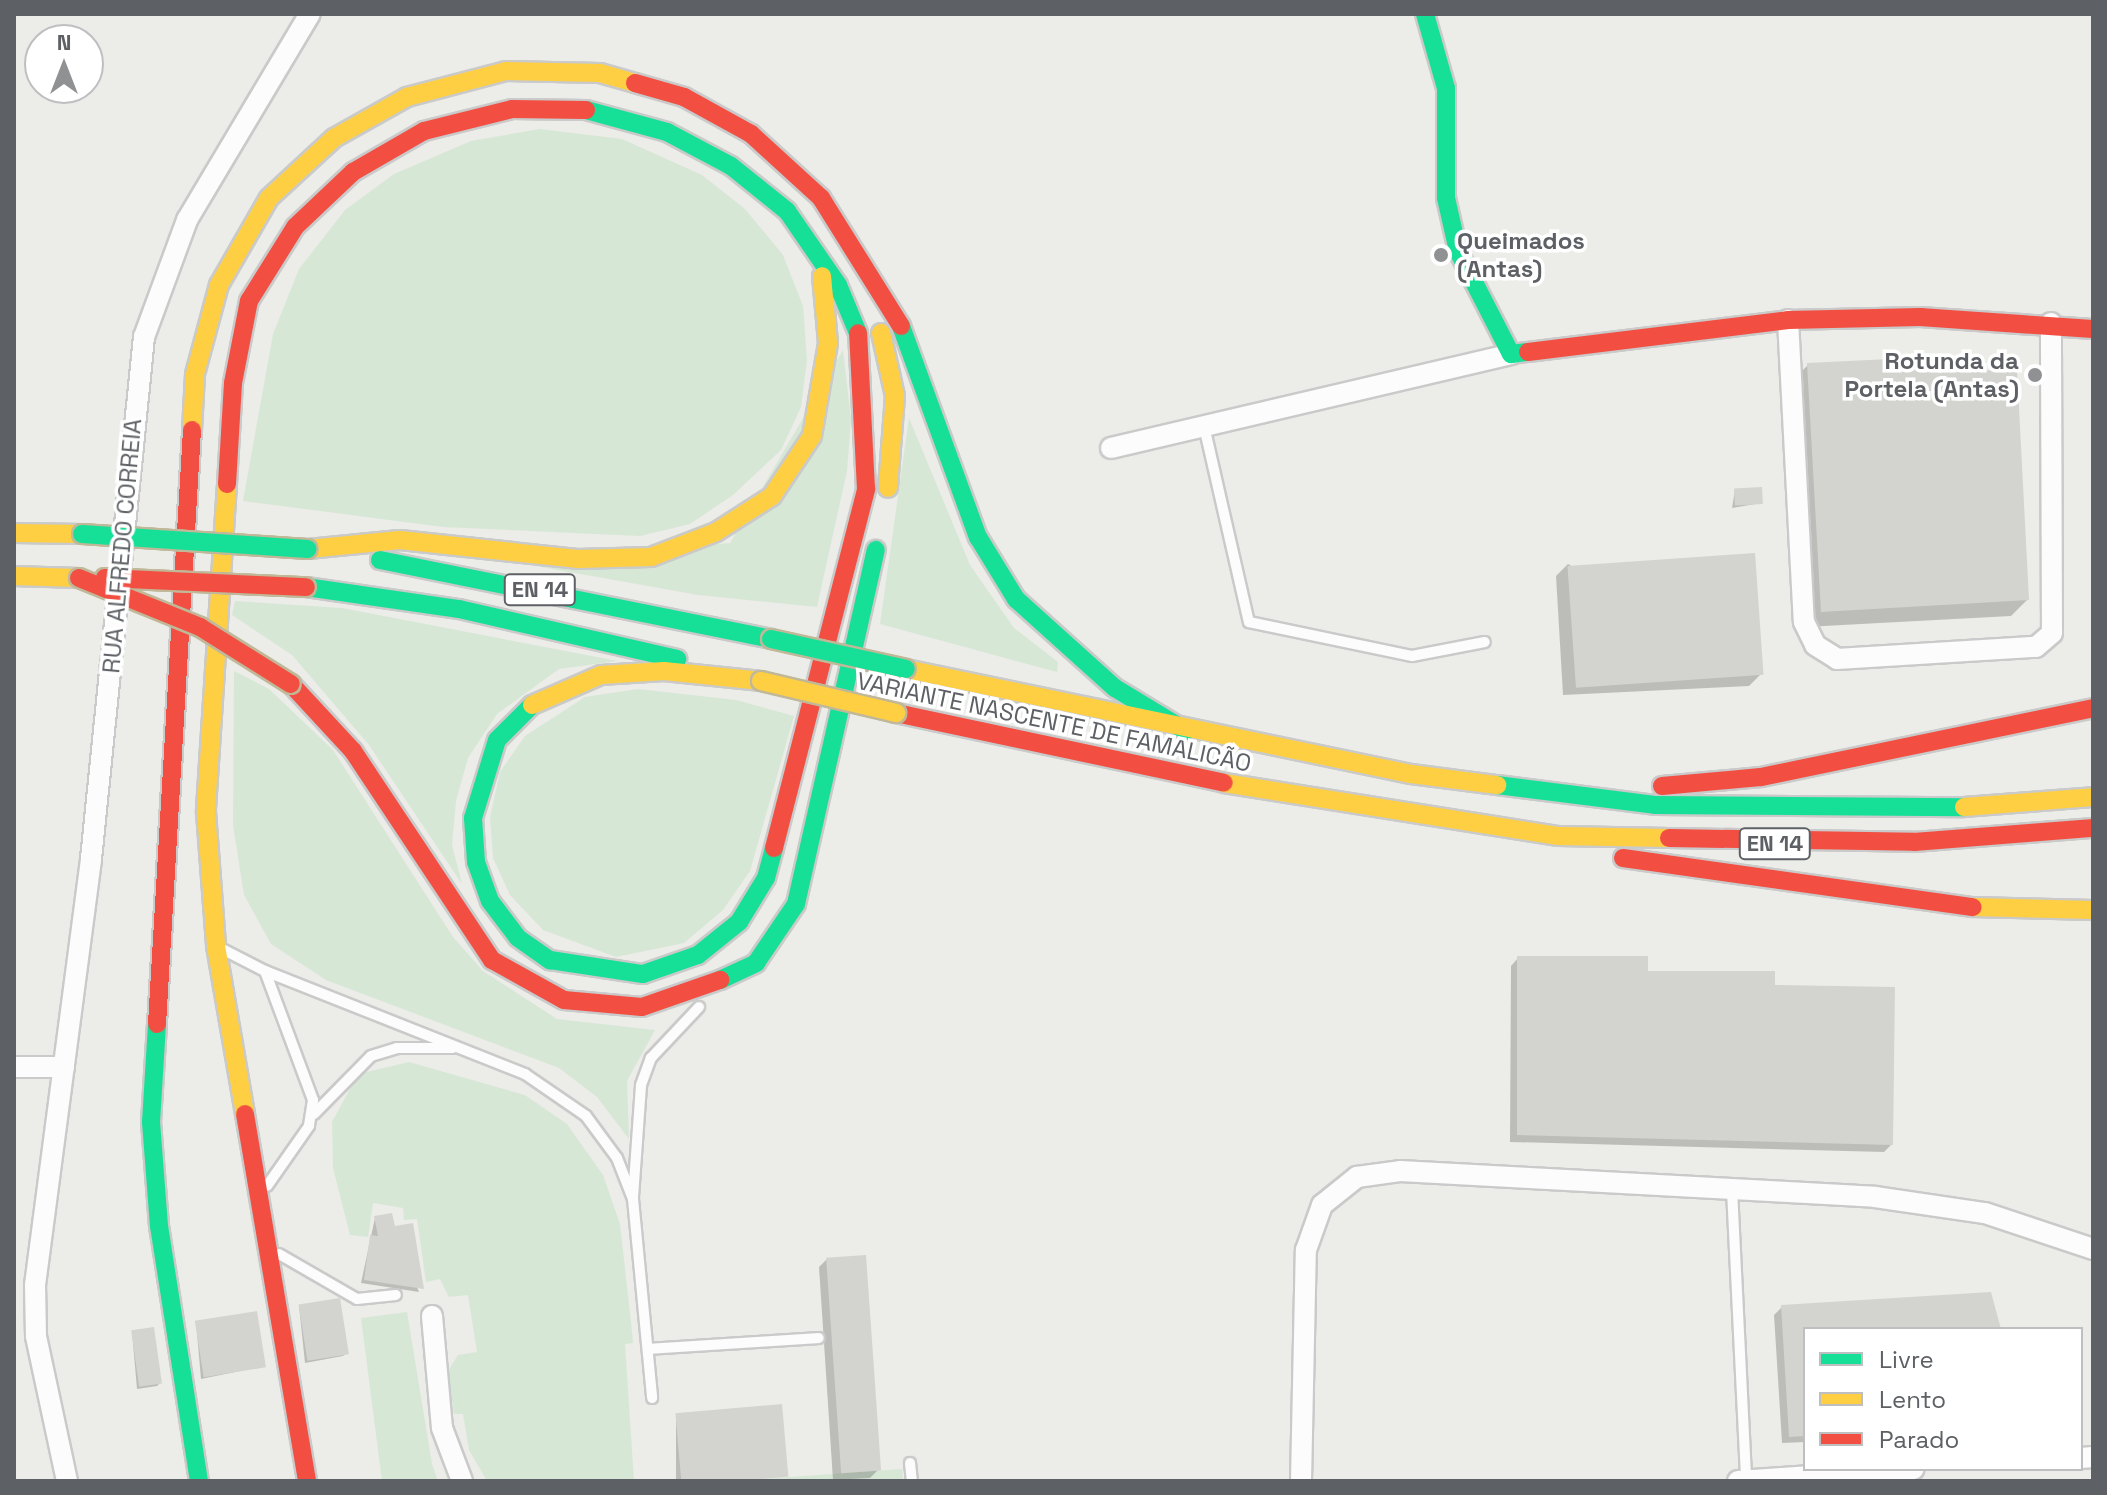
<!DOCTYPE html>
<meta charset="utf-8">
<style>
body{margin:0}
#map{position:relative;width:2107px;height:1495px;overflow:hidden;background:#ecece8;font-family:"Space Grotesk",sans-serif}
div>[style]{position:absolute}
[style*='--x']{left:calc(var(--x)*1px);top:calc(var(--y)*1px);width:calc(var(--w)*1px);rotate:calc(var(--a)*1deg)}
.green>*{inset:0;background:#d7e7d6}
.shadow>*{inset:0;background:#0003}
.building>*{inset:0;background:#d3d3d0;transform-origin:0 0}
.roads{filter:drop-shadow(2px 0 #c9cac9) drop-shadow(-2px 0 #c9cac9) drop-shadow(0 2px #c9cac9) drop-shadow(0 -2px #c9cac9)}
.lane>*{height:10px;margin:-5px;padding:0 5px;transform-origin:5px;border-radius:5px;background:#fcfcfc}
.street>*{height:20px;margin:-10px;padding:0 10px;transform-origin:10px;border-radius:10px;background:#fcfcfc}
.fast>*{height:18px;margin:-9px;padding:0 9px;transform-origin:9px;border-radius:9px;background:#16e098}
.slow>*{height:18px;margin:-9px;padding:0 9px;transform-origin:9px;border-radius:9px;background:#ffcf43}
.jam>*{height:18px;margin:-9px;padding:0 9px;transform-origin:9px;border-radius:9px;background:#f24e42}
.bridges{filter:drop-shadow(2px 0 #c0b898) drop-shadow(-2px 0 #c0b898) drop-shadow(0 2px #c0b898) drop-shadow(0 -2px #c0b898)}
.fast-bridge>*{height:18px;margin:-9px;padding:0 9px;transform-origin:9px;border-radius:9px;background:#16e098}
.slow-bridge>*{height:18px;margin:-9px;padding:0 9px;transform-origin:9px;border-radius:9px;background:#ffcf43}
.jam-bridge>*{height:18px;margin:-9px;padding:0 9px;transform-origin:9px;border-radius:9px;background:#f24e42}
.dots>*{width:22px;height:22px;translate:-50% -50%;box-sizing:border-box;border:4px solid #fff;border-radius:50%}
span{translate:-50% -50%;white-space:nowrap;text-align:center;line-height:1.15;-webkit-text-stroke:7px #fff;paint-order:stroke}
.shield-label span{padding:2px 6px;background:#fff;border:2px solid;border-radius:6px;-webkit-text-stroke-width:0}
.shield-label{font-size:22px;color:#5d6064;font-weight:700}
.poi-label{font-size:24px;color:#5d6064;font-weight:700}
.left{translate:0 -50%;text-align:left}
.right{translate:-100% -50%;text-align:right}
.street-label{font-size:24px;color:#5d6064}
.frame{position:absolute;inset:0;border:16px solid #5d6064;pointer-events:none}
.legend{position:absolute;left:1803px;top:1327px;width:280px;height:144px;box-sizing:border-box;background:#fff;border:2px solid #bebfc1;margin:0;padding:10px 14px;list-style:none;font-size:24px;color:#5d6064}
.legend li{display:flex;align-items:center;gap:16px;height:40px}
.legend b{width:40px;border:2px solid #bebfc1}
.north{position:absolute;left:24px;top:24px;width:80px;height:80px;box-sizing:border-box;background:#fff;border:2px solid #bebfc1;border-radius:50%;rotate:0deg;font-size:22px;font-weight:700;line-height:32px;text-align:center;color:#5d6064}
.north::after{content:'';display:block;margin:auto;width:28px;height:36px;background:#8f9192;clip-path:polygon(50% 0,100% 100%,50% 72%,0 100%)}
</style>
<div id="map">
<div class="green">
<div style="clip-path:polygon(540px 129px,622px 139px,702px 175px,745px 209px,783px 255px,803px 306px,807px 360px,801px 407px,781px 450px,733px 495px,690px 524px,640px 536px,443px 527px,243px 501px,273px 334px,299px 269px,345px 210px,394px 174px,471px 141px)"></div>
<div style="clip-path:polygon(843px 350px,851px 419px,847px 471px,817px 607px,698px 595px,508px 561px,730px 543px)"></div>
<div style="clip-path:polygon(909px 418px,970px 565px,1014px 628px,1058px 662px,1057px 672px,880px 624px)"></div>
<div style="clip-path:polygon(235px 601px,342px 608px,618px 661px,559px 669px,497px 714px,468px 758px,456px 801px,452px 845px,462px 884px,369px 745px,292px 655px,232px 615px)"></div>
<div style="clip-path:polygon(234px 671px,269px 689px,333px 750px,453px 937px,483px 971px,557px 1019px,655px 1030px,627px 1081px,629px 1139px,597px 1097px,559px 1068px,326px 980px,271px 944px,244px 895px,233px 825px)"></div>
<div style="clip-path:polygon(638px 689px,736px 700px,794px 716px,750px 871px,723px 910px,684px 943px,616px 957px,543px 930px,510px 895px,493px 858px,490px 817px,500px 772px,525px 736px,585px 697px)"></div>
<div style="clip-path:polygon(409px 1062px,525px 1095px,567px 1124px,603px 1175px,620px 1224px,631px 1322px,633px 1343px,625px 1344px,634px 1481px,487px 1481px,469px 1450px,463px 1414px,454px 1414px,448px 1371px,458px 1355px,477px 1352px,468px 1295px,449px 1297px,440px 1279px,426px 1282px,417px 1219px,404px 1220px,403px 1208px,373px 1203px,368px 1237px,350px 1235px,333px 1168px,332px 1122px,358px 1074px)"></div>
<div style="clip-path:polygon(407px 1312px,432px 1464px,438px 1481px,382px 1481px,361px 1318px)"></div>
<div style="clip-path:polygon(902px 1469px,903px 1481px,732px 1481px)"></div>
</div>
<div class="shadow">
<div style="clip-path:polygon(1808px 365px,2027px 600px,2011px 616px,1805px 627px,1792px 381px)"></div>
<div style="clip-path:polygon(1735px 490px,1761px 503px,1732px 508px)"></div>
<div style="clip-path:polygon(1568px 564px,1761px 674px,1749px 686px,1563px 695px,1556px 576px)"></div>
<div style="clip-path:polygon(1518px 958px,1773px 987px,1891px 1145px,1884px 1152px,1510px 1142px,1511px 966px)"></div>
<div style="clip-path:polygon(375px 1218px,393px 1229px,419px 1292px,361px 1283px)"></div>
<div style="clip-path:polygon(827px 1259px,878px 1470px,870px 1478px,833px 1480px,819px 1267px)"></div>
<div style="clip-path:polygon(299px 1306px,347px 1353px,343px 1356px,305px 1363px)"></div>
<div style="clip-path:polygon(1782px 1307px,1999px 1329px,1805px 1329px,1805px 1442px,1782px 1443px,1774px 1315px)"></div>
<div style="clip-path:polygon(196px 1322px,264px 1366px,201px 1379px)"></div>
<div style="clip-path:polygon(132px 1332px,160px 1383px,157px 1386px,137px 1389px)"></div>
<div style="clip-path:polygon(676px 1414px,786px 1476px,676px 1481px)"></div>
</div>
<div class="building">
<div style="clip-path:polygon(1952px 356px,1952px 372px,2017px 369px,2029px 600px,1821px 612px,1807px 363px)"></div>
<div style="left:1762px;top:487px;width:17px;height:28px;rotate:87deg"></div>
<div style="left:1755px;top:553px;width:122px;height:188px;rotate:86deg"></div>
<div style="clip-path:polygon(1517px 956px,1648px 956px,1648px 971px,1775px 971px,1775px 985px,1895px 987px,1893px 1145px,1517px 1135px)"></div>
<div style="clip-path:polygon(392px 1213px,395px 1226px,413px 1223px,424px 1289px,364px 1280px,370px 1235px,378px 1236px,374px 1216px)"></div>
<div style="left:866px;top:1255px;width:216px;height:40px;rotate:86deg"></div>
<div style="clip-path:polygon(1991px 1292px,2001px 1329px,1805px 1329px,1805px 1436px,1789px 1437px,1781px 1305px)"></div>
<div style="left:340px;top:1298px;width:57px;height:42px;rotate:81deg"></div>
<div style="left:257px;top:1311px;width:57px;height:63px;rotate:81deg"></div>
<div style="left:154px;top:1327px;width:57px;height:23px;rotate:82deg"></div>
<div style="left:782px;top:1404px;width:73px;height:107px;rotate:85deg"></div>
</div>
<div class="roads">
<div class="lane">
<div style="--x:1204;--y:426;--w:201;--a:77.1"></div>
<div style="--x:1249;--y:622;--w:167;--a:11.8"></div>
<div style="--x:1412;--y:656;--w:74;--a:-10.9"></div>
<div style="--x:224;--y:950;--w:46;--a:27.1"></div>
<div style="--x:265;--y:971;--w:138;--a:69.6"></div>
<div style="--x:313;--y:1100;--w:26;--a:99"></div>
<div style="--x:309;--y:1126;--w:73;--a:125"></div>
<div style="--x:265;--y:971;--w:280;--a:21.6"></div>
<div style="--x:525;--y:1074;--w:74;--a:34.5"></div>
<div style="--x:586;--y:1116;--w:52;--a:53.6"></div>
<div style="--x:617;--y:1158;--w:44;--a:68.7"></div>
<div style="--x:633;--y:1199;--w:200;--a:84.5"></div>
<div style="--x:314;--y:1114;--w:81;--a:-45.5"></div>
<div style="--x:371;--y:1056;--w:27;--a:-17"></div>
<div style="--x:397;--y:1048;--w:56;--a:0"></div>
<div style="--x:1732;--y:1190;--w:290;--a:87.2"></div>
<div style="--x:633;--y:1197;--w:112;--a:-85.9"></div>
<div style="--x:641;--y:1085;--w:29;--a:-70"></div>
<div style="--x:651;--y:1058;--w:70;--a:-46.7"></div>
<div style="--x:279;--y:1254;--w:90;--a:30"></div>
<div style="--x:357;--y:1299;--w:39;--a:-6"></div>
<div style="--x:648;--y:1349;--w:171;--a:-3.7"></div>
<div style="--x:910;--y:1463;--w:18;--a:84"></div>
</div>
<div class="street">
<div style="--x:1788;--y:320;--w:302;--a:87"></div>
<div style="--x:1804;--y:622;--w:25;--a:64"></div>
<div style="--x:1815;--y:645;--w:26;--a:32"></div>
<div style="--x:1837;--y:659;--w:199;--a:-3.5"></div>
<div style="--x:2036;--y:647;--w:21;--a:-41"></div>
<div style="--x:2052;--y:633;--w:310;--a:-90.2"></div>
<div style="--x:1111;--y:448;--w:411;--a:-13.2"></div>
<div style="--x:14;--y:1067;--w:50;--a:0"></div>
<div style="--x:432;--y:1316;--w:112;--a:84.9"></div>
<div style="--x:442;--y:1428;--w:57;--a:69.3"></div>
<div style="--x:2081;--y:1458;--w:12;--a:-5"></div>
<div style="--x:67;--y:1481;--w:148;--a:-102.1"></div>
<div style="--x:36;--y:1336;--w:51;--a:-91.1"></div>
<div style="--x:35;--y:1285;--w:430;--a:-82.5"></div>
<div style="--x:91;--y:859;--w:525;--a:-84.2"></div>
<div style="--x:144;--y:337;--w:125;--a:-69.8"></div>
<div style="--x:187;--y:220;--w:240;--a:-59.2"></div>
<div style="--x:1301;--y:1481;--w:231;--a:-88.8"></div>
<div style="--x:1306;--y:1250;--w:48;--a:-70.4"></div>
<div style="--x:1322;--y:1205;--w:45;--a:-38.7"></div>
<div style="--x:1357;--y:1177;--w:43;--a:-7.9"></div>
<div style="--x:1400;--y:1171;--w:476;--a:3.1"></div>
<div style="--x:1875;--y:1197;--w:111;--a:8.3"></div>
<div style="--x:1985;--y:1213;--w:114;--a:18.4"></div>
<div style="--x:1738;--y:1481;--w:176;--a:-3.9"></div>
</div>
<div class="fast">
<div style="--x:1425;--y:14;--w:77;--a:74.2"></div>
<div style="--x:1446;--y:88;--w:110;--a:90"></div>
<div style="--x:1446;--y:198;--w:54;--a:77.2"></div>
<div style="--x:1458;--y:251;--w:116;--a:62.8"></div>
<div style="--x:1511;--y:354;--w:17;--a:-7"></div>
<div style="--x:586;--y:110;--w:84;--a:15.2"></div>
<div style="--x:667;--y:132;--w:72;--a:28"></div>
<div style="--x:731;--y:166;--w:72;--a:38.8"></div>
<div style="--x:787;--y:211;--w:90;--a:55.4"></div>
<div style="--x:838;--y:285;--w:52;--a:67.4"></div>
<div style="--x:901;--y:326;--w:225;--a:70"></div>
<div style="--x:978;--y:537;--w:73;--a:58.5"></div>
<div style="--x:1016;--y:599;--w:133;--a:42"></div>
<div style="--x:1115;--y:688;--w:83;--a:31.2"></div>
<div style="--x:380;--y:560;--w:399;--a:11.4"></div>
<div style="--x:306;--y:587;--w:155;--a:8.2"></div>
<div style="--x:459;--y:609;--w:224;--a:12.9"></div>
<div style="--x:532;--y:705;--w:49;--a:135"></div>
<div style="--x:497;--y:740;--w:82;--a:107.1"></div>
<div style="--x:473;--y:818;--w:44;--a:86.1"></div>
<div style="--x:476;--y:862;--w:41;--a:70.3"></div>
<div style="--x:490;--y:901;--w:46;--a:52.9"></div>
<div style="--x:518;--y:938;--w:39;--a:35"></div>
<div style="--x:550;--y:960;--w:94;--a:8.6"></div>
<div style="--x:643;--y:974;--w:58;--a:-19.1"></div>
<div style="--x:698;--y:955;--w:53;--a:-38.8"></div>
<div style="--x:739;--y:922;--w:52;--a:-58.5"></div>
<div style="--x:766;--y:878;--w:31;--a:-75"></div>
<div style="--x:1497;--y:785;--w:159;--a:7.2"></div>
<div style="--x:1655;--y:805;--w:309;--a:0.4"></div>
<div style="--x:720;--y:980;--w:40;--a:-25"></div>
<div style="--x:756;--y:963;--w:71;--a:-55.9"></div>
<div style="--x:796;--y:904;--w:363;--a:-77.3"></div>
<div style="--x:157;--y:1024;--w:98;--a:93.5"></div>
<div style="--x:151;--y:1122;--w:104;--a:85.6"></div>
<div style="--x:159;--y:1226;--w:258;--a:81.1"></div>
</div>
<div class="slow">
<div style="--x:881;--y:333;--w:65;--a:77.5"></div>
<div style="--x:895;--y:396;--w:92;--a:94.4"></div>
<div style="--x:192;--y:430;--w:56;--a:-86.9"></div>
<div style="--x:195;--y:374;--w:92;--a:-74.9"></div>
<div style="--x:219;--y:285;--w:100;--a:-60.1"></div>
<div style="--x:269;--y:198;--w:88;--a:-42.7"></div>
<div style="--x:334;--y:138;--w:84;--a:-29.3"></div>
<div style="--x:407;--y:97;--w:102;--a:-14.7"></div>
<div style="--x:506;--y:71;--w:94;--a:1.2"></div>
<div style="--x:600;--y:73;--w:36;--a:16"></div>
<div style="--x:227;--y:484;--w:329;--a:93.7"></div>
<div style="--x:206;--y:812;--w:134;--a:85.7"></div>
<div style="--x:216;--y:946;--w:170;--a:80.2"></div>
<div style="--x:14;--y:533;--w:68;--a:0.8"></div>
<div style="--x:308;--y:549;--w:92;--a:-5.6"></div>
<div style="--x:400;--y:540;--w:178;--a:6.1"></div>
<div style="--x:577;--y:559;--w:74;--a:-1.5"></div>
<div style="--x:651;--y:557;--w:70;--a:-21"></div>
<div style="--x:716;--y:532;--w:67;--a:-32.7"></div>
<div style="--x:772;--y:496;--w:72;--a:-56.3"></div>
<div style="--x:812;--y:436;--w:94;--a:-80.2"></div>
<div style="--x:828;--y:343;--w:67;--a:-95.1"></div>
<div style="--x:14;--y:576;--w:65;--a:1.8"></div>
<div style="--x:906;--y:669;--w:516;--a:11.75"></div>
<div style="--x:1411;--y:774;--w:87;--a:7.3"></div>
<div style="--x:532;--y:705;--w:75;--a:-23.5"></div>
<div style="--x:601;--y:675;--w:63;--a:-3.6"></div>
<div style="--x:664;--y:671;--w:98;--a:5.9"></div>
<div style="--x:1224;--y:783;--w:339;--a:9"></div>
<div style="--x:1559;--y:836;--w:110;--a:1"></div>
<div style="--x:1964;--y:807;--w:129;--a:-4.4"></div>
<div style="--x:1973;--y:907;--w:120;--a:1.4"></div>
</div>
<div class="jam">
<div style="--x:635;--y:83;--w:51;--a:15.9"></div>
<div style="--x:684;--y:97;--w:77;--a:28.9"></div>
<div style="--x:751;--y:134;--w:95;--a:42.4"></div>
<div style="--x:821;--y:198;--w:151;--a:58"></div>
<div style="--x:1528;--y:352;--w:262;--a:-7"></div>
<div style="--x:1788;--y:320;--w:132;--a:-1.3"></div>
<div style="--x:1920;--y:317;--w:173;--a:4"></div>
<div style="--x:227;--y:484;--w:101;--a:-86.6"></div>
<div style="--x:233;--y:383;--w:84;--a:-79"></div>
<div style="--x:249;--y:301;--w:87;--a:-58.1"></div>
<div style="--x:295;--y:227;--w:80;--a:-43.5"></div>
<div style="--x:353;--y:172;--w:82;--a:-30"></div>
<div style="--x:424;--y:131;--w:91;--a:-14"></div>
<div style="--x:512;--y:109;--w:74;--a:0.8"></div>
<div style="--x:291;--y:684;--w:91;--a:47.2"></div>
<div style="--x:353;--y:751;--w:251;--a:56.4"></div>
<div style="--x:492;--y:960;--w:82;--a:29.1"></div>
<div style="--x:564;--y:1000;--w:78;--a:5.1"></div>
<div style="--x:642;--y:1007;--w:83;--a:-19.1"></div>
<div style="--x:896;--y:713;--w:335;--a:12"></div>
<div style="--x:1662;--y:786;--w:99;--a:-5.2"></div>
<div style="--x:1761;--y:777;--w:339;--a:-11.7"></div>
<div style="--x:1669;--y:838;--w:245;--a:0.9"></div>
<div style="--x:1914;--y:842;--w:180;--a:-4.5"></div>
<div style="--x:774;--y:848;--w:371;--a:-75.6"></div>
<div style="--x:866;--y:489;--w:156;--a:-92.9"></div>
<div style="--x:1623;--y:858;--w:353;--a:8"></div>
<div style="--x:157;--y:1024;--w:595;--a:-86.63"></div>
<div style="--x:245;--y:1114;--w:372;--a:80.4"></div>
</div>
</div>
<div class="bridges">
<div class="fast-bridge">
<div style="--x:82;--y:534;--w:226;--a:3.8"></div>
<div style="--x:771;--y:639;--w:138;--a:12.5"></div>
</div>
<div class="slow-bridge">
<div style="--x:761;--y:681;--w:139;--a:13.3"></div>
</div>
<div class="jam-bridge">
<div style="--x:79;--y:578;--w:131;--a:22"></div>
<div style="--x:200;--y:627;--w:107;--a:32.1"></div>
<div style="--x:105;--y:578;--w:201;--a:2.6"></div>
</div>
</div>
<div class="dots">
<div style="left:1441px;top:255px;background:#8f9192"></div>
<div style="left:2035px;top:375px;background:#8f9192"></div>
</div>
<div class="shield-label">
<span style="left:540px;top:590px">EN 14</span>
<span style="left:1775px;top:844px">EN 14</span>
</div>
<div class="poi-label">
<span class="left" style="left:1457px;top:255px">Queimados<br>(Antas)</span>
<span class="right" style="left:2019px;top:375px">Rotunda da<br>Portela (Antas)</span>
</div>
<div class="street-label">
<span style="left:122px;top:546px;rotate:-85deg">RUA ALFREDO CORREIA</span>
<span style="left:1054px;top:722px;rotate:12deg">VARIANTE NASCENTE DE FAMALICÃO</span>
</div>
<div class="frame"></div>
<ul class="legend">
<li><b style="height:10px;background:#16e098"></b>Livre</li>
<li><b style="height:10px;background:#ffcf43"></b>Lento</li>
<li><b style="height:10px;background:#f24e42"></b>Parado</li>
</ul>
<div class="north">N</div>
</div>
